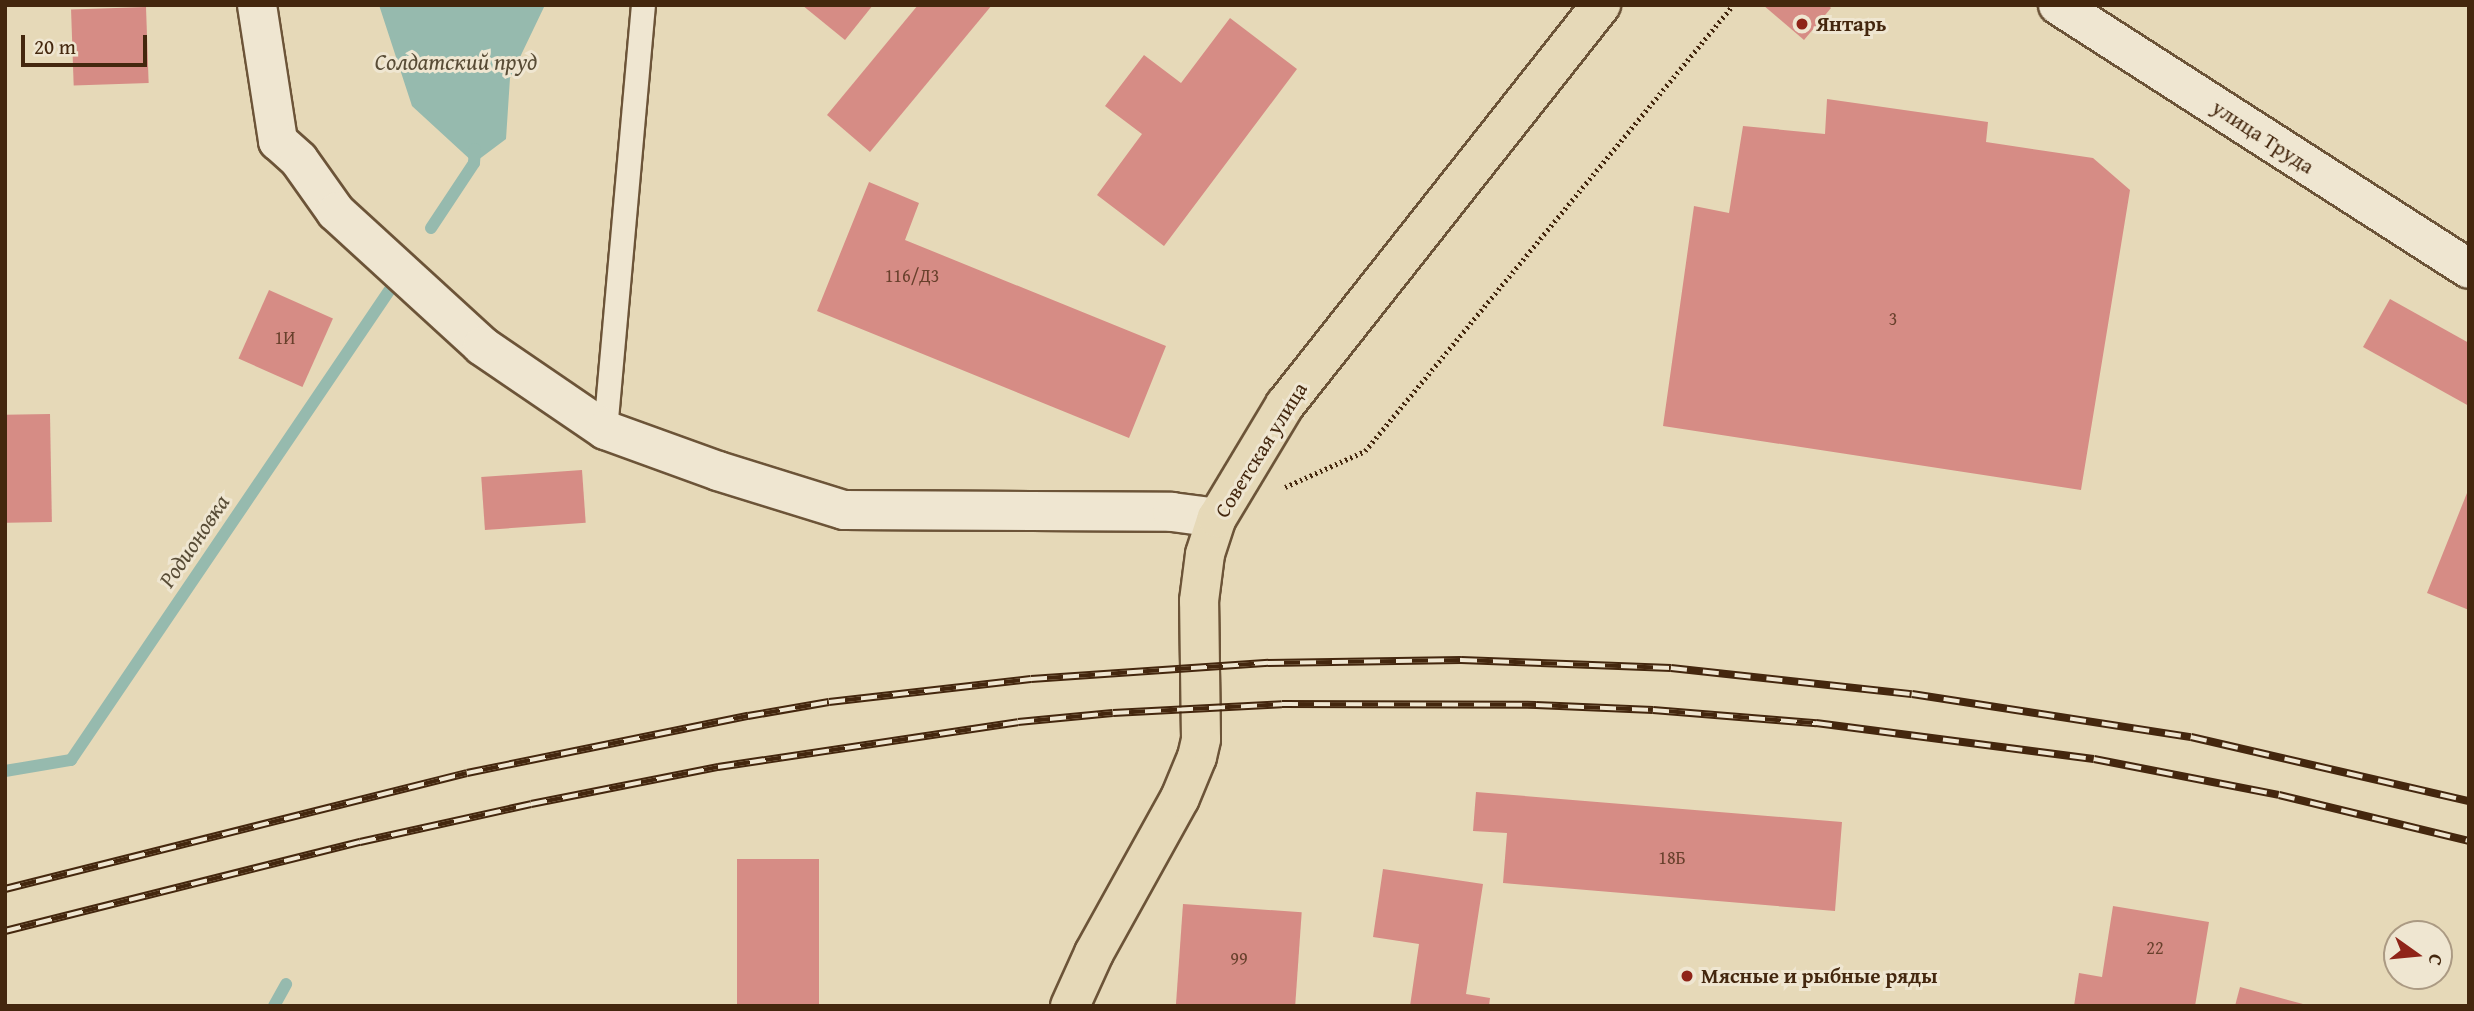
<!DOCTYPE html>
<meta charset="utf-8">
<style>
body{margin:0}
#map{position:relative;width:2474px;height:1011px;overflow:hidden;background:#e6d9b8;font-family:"Gentium Book Plus",serif}
div>[style]{position:absolute}
[style*='--x']{left:calc(var(--x)*1px);top:calc(var(--y)*1px);width:calc(var(--w)*1px);rotate:calc(var(--a)*1deg)}
.water>*{inset:0;background:#96baae}
.stream>*{height:12px;margin:-6px;padding:0 6px;transform-origin:6px;border-radius:6px;background:#96baae}
.building>*{inset:0;background:#d68c85;transform-origin:0 0}
.path>*{height:4.5px;margin-top:-2.25px;transform-origin:0;background:repeating-linear-gradient(90deg,#44270e 0 2px,transparent 0 5.5px)}
.roads{filter:drop-shadow(2px 0 #6c5438) drop-shadow(-2px 0 #6c5438) drop-shadow(0 2px #6c5438) drop-shadow(0 -2px #6c5438)}
.service>*{height:23px;margin:-11.5px;padding:0 11.5px;transform-origin:11.5px;border-radius:11.5px;background:#efe6d1}
.minor>*{height:38px;margin:-19px;padding:0 19px;transform-origin:19px;border-radius:19px;background:#efe6d1}
.tertiary>*{height:38px;margin:-19px;padding:0 19px;transform-origin:19px;border-radius:19px;background:#efe6d1}
.primary>*{height:38px;margin:-19px;padding:0 19px;transform-origin:19px;border-radius:19px;background:#e6d9b8}
.rail>*{height:8px;margin-top:-4px;transform-origin:0;background:repeating-linear-gradient(90deg,#efe6d1 0 16px,#44270e 0 32px);box-sizing:border-box;border-block:2px solid #44270e}
.dots>*{width:19px;height:19px;translate:-50% -50%;box-sizing:border-box;border:4px solid #efe6d1;border-radius:50%}
span{translate:-50% -50%;white-space:nowrap;text-align:center;line-height:1.15;-webkit-text-stroke:6px #efe6d1;paint-order:stroke}
.number-label{font-size:18px;color:#68402c}
.number-label span{-webkit-text-stroke-width:0}
.poi-label{font-size:21px;color:#44270e;font-weight:700}
.left{translate:0 -50%;text-align:left}
.street-label{font-size:21px;color:#44270e}
.water-label{font-size:23px;color:#584c36;font-style:italic}
.frame{position:absolute;inset:0;border:7px solid #44270e;pointer-events:none}
.north{position:absolute;left:2383px;top:920px;width:70px;height:70px;box-sizing:border-box;background:#efe6d1;border:2px solid #ab9a83;border-radius:50%;rotate:105deg;font-size:19px;font-weight:700;line-height:28px;text-align:center;color:#44270e}
.north::after{content:'';display:block;margin:auto;width:24px;height:32px;background:#8f2418;clip-path:polygon(50% 0,100% 100%,50% 72%,0 100%)}
.scale{position:absolute;left:21px;top:35px;width:126px;height:32px;box-sizing:border-box;border:4px solid #44270e;border-top:0;padding-left:9px;font-size:21px;line-height:24px;white-space:nowrap;color:#44270e;-webkit-text-stroke:5px #efe6d1;paint-order:stroke}
</style>
<div id="map">
<div class="water">
<div style="clip-path:polygon(379px 5px,545px 5px,510px 78px,506px 139px,474px 163px,412px 106px)"></div>
</div>
<div class="stream">
<div style="--x:431;--y:228;--w:78;--a:-56.5"></div>
<div style="--x:474;--y:163;--w:14;--a:-86"></div>
<div style="--x:5;--y:771;--w:67;--a:-9.5"></div>
<div style="--x:71;--y:760;--w:567;--a:-55.86"></div>
<div style="--x:274;--y:1006;--w:25;--a:-61"></div>
</div>
<div class="building">
<div style="clip-path:polygon(802px 5px,873px 5px,845px 40px)"></div>
<div style="clip-path:polygon(918px 5px,992px 5px,870px 152px,827px 115px)"></div>
<div style="clip-path:polygon(1763px 5px,1828px 5px,1831px 8px,1804px 40px)"></div>
<div style="left:146px;top:7px;width:76px;height:75px;rotate:88deg"></div>
<div style="clip-path:polygon(1230px 18px,1297px 69px,1164px 246px,1097px 195px,1142px 134px,1105px 106px,1144px 55px,1181px 83px)"></div>
<div style="clip-path:polygon(1827px 99px,1988px 122px,1986px 142px,2093px 158px,2130px 190px,2081px 490px,1663px 426px,1694px 206px,1729px 213px,1743px 126px,1825px 134px)"></div>
<div style="clip-path:polygon(869px 182px,919px 203px,905px 240px,1166px 346px,1129px 438px,817px 311px)"></div>
<div style="left:269px;top:290px;width:70px;height:75px;rotate:24deg"></div>
<div style="clip-path:polygon(2390px 299px,2469px 343px,2469px 406px,2363px 347px)"></div>
<div style="left:50px;top:414px;width:108px;height:45px;rotate:89deg"></div>
<div style="left:582px;top:470px;width:53px;height:101px;rotate:86deg"></div>
<div style="clip-path:polygon(2469px 488px,2469px 610px,2427px 593px)"></div>
<div style="clip-path:polygon(1476px 792px,1842px 822px,1835px 911px,1503px 883px,1507px 833px,1473px 831px)"></div>
<div style="left:737px;top:859px;width:82px;height:147px"></div>
<div style="clip-path:polygon(1383px 869px,1483px 884px,1466px 994px,1490px 998px,1489px 1006px,1410px 1006px,1419px 944px,1373px 937px)"></div>
<div style="left:1183px;top:904px;width:119px;height:102px;rotate:4deg"></div>
<div style="clip-path:polygon(2113px 906px,2209px 922px,2195px 1006px,2074px 1006px,2079px 973px,2102px 977px)"></div>
<div style="clip-path:polygon(2240px 987px,2303px 1004px,2303px 1006px,2235px 1006px)"></div>
</div>
<div class="path">
<div style="--x:1285;--y:487;--w:88;--a:-24.2"></div>
<div style="--x:1365;--y:451;--w:578;--a:-50.47"></div>
</div>
<div class="roads">
<div class="service">
<div style="--x:605;--y:430;--w:427;--a:-84.9"></div>
</div>
<div class="minor">
<div style="--x:257;--y:5;--w:138;--a:81.2"></div>
<div style="--x:278;--y:141;--w:28;--a:42"></div>
<div style="--x:299;--y:160;--w:64;--a:54.6"></div>
<div style="--x:336;--y:212;--w:198;--a:42.5"></div>
<div style="--x:482;--y:346;--w:149;--a:34.3"></div>
<div style="--x:605;--y:430;--w:120;--a:19.9"></div>
<div style="--x:718;--y:471;--w:132;--a:17.2"></div>
<div style="--x:844;--y:510;--w:328;--a:0.3"></div>
<div style="--x:1172;--y:512;--w:45;--a:7.6"></div>
</div>
<div class="tertiary">
<div style="--x:2058;--y:5;--w:488;--a:32.7"></div>
</div>
<div class="primary">
<div style="--x:1070;--y:1006;--w:58;--a:-65.6"></div>
<div style="--x:1094;--y:953;--w:177;--a:-61"></div>
<div style="--x:1180;--y:798;--w:44;--a:-67.5"></div>
<div style="--x:1197;--y:757;--w:18;--a:-77"></div>
<div style="--x:1201;--y:739;--w:138;--a:-90.8"></div>
<div style="--x:1199;--y:601;--w:47;--a:-82.7"></div>
<div style="--x:1205;--y:554;--w:38;--a:-72"></div>
<div style="--x:1217;--y:518;--w:132;--a:-59"></div>
<div style="--x:1285;--y:405;--w:510;--a:-51.69"></div>
</div>
</div>
<div class="rail">
<div style="--x:5;--y:889;--w:476;--a:-14.1"></div>
<div style="--x:467;--y:773;--w:287;--a:-11.5"></div>
<div style="--x:748;--y:716;--w:82;--a:-9.8"></div>
<div style="--x:829;--y:702;--w:203;--a:-6.5"></div>
<div style="--x:1031;--y:679;--w:238;--a:-3.9"></div>
<div style="--x:1268;--y:663;--w:193;--a:-0.9"></div>
<div style="--x:1461;--y:660;--w:210;--a:2.2"></div>
<div style="--x:1671;--y:668;--w:242;--a:6.2"></div>
<div style="--x:1912;--y:694;--w:282;--a:8.8"></div>
<div style="--x:2191;--y:737;--w:285;--a:13"></div>
<div style="--x:5;--y:931;--w:366;--a:-14.1"></div>
<div style="--x:360;--y:842;--w:175;--a:-12.5"></div>
<div style="--x:531;--y:804;--w:191;--a:-11.2"></div>
<div style="--x:718;--y:767;--w:303;--a:-8.5"></div>
<div style="--x:1018;--y:722;--w:95;--a:-5.4"></div>
<div style="--x:1113;--y:713;--w:169;--a:-3"></div>
<div style="--x:1282;--y:704;--w:254;--a:0.2"></div>
<div style="--x:1536;--y:705;--w:117;--a:2.4"></div>
<div style="--x:1653;--y:710;--w:164;--a:4.6"></div>
<div style="--x:1816;--y:723;--w:280;--a:7.4"></div>
<div style="--x:2094;--y:759;--w:188;--a:11"></div>
<div style="--x:2279;--y:795;--w:195;--a:13.6"></div>
</div>
<div class="dots">
<div style="left:1802px;top:24px;background:#8f2418"></div>
<div style="left:1687px;top:976px;background:#8f2418"></div>
</div>
<div class="number-label">
<span style="left:912px;top:276px">116/Д3</span>
<span style="left:1893px;top:319px">3</span>
<span style="left:285px;top:338px">1И</span>
<span style="left:1672px;top:858px">18Б</span>
<span style="left:2155px;top:948px">22</span>
<span style="left:1239px;top:959px">99</span>
</div>
<div class="poi-label">
<span class="left" style="left:1816px;top:24px">Янтарь</span>
<span class="left" style="left:1701px;top:976px">Мясные и рыбные ряды</span>
</div>
<div class="street-label">
<span style="left:2263px;top:137px;rotate:33deg">улица Труда</span>
<span style="left:1261px;top:450px;rotate:-58deg">Советская улица</span>
</div>
<div class="water-label">
<span style="left:456px;top:62px">Солдатский пруд</span>
<span style="left:194px;top:541px;rotate:-56deg">Родионовка</span>
</div>
<div class="frame"></div>
<div class="north">С</div>
<div class="scale">20 m</div>
</div>
